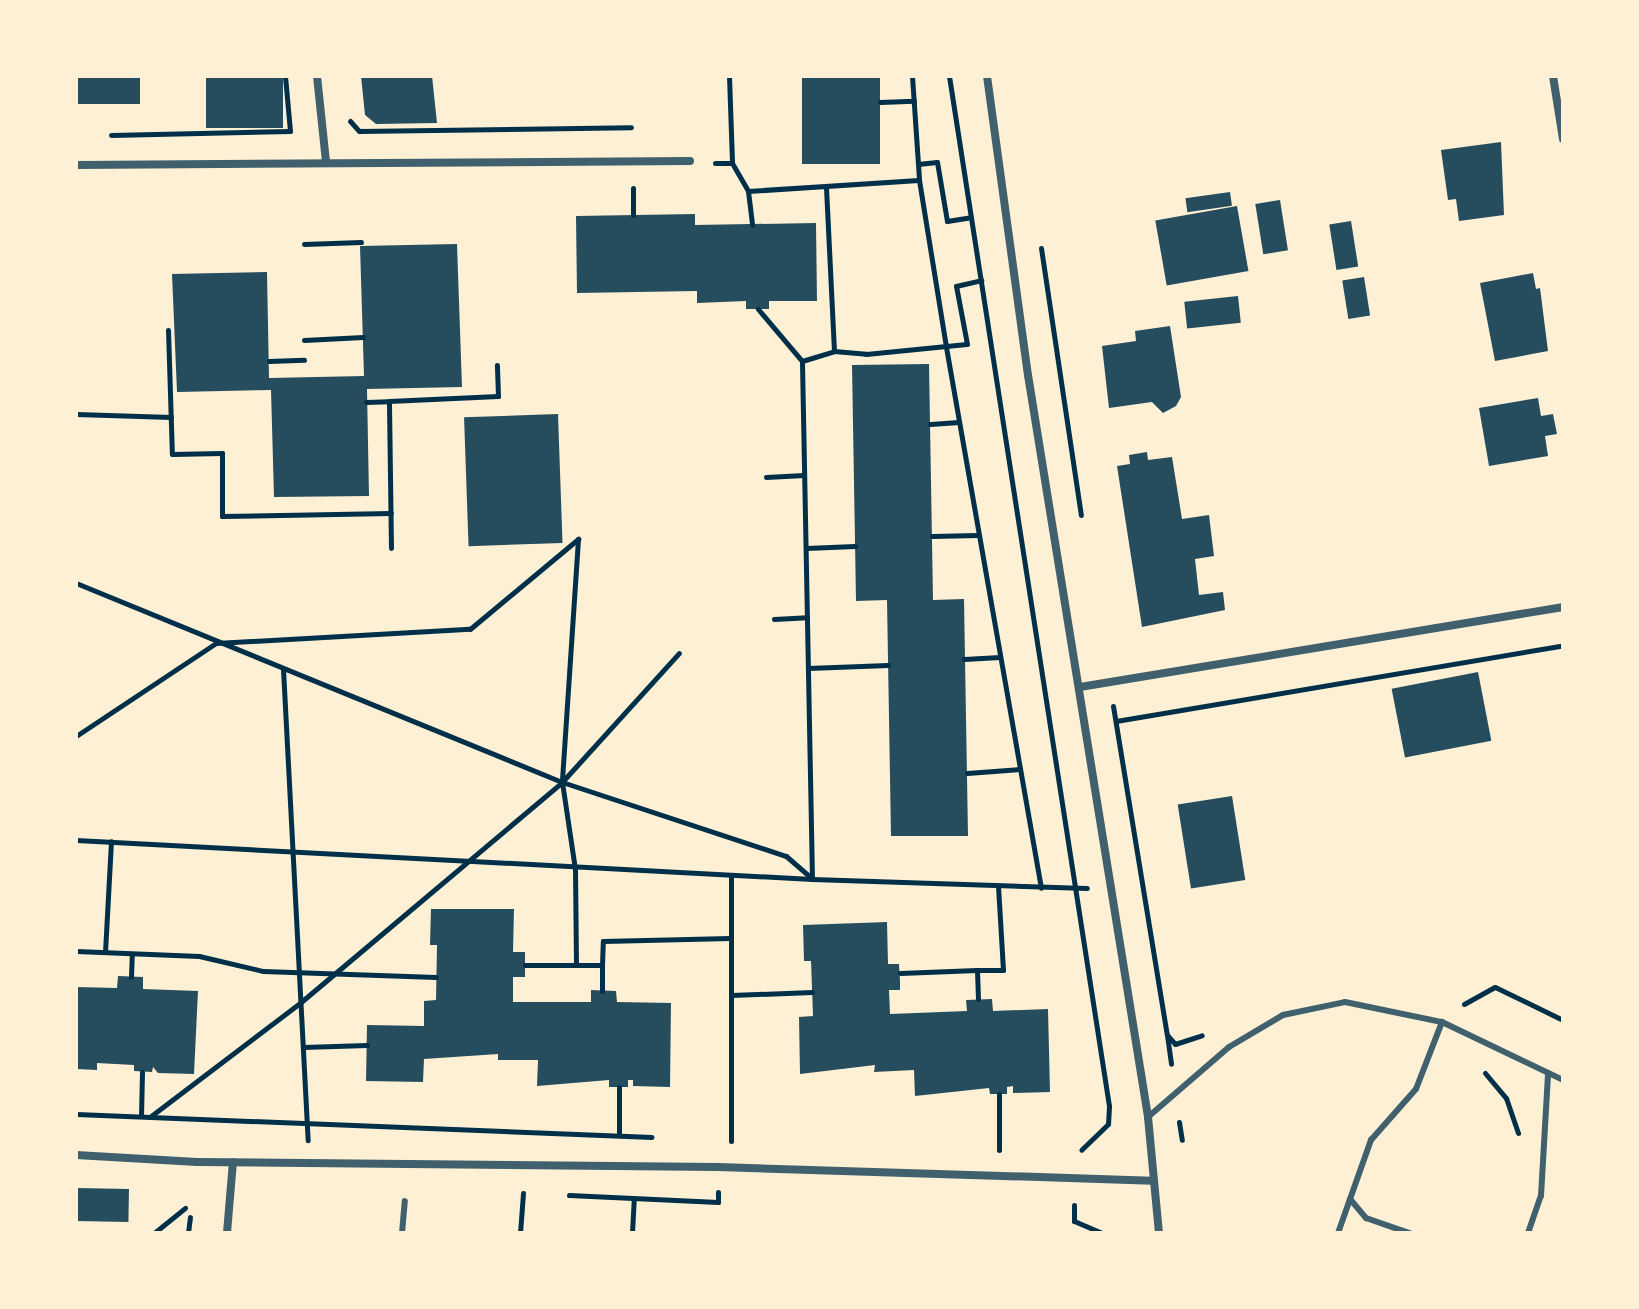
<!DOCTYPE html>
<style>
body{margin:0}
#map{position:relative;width:1639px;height:1309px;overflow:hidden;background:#fdf0d5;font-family:"Nunito Sans",sans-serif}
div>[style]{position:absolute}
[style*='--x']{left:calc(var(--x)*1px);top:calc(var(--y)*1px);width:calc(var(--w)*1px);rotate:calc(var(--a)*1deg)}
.building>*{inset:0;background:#264d5e;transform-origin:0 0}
.path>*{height:5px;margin:-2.5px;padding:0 2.5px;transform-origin:2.5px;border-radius:2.5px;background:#003049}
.service>*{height:6px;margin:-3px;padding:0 3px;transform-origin:3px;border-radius:3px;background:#3f606c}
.minor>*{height:8px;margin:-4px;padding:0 4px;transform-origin:4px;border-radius:4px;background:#3f606c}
span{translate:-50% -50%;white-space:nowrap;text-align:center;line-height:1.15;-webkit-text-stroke:7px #fdf0d5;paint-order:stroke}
.frame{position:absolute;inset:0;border:78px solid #fdf0d5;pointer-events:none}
</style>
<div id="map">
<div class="building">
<div style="left:76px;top:76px;width:64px;height:28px"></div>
<div style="left:206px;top:76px;width:77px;height:52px"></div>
<div style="clip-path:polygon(361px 76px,432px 76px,437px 123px,376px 124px,365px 115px)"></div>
<div style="left:802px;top:76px;width:78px;height:88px"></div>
<div style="clip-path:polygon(1501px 142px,1504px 215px,1459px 221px,1456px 199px,1448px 200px,1441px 150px)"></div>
<div style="left:1230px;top:192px;width:14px;height:45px;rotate:82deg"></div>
<div style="left:1280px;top:200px;width:51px;height:25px;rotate:81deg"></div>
<div style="left:1237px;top:206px;width:66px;height:83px;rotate:80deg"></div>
<div style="clip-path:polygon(695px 214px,695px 225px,816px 223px,817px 301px,769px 301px,769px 309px,746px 309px,746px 301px,697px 303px,697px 291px,577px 293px,576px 216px)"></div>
<div style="left:1351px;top:221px;width:46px;height:22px;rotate:81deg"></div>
<div style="clip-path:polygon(457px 244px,462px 387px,367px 389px,369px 496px,274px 497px,271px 390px,177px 392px,172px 274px,267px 272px,269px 378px,364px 376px,360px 246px)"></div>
<div style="clip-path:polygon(1533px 273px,1536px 289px,1540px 288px,1548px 351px,1495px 361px,1480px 283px)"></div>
<div style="left:1364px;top:277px;width:39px;height:22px;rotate:81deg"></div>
<div style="left:1238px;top:296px;width:27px;height:54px;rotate:84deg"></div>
<div style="clip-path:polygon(1170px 326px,1181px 397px,1176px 406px,1163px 413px,1152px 402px,1109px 408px,1102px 346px,1136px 341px,1135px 331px)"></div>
<div style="clip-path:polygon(929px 364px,933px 600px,964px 599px,968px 836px,891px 836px,887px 600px,856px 601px,852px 365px)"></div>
<div style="clip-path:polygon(1538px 398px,1541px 416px,1553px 414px,1557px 434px,1545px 436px,1548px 456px,1489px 466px,1479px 408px)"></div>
<div style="left:558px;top:414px;width:129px;height:94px;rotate:88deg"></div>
<div style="clip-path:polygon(1147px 452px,1148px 460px,1172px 457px,1182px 519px,1209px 515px,1214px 556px,1195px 559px,1199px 595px,1223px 592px,1225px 610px,1142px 627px,1117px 466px,1130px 464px,1129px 455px)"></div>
<div style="left:1478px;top:672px;width:70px;height:88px;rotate:79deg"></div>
<div style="left:1232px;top:796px;width:85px;height:55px;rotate:81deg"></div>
<div style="clip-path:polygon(431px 909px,514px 909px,513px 952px,525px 952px,525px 977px,513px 977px,513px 1002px,591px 1002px,591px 990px,616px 991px,617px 1002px,671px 1003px,670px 1087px,633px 1086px,633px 1080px,628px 1080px,628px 1087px,609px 1087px,609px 1080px,537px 1086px,538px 1060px,498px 1060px,498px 1054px,424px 1059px,423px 1082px,366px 1081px,367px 1025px,424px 1026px,424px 1001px,436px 1000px,437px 945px,430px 945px)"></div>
<div style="clip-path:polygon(887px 922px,888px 964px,899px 964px,900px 981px,900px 990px,889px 990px,890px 1014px,967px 1011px,966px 1000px,992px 999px,993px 1011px,1048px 1009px,1050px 1092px,1013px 1093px,1013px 1086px,1007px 1087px,1007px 1094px,990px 1094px,989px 1088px,915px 1096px,914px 1070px,874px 1072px,875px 1065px,800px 1074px,799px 1017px,813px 1016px,811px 961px,804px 961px,803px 925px)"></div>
<div style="clip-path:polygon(118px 976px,143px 977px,143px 989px,198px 991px,194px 1074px,158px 1073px,153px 1067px,152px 1072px,134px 1071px,134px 1065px,97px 1063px,97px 1070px,76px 1069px,76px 987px,117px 988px)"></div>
<div style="left:76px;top:1188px;width:53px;height:33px;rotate:1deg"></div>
</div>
<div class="path">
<div style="--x:729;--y:76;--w:87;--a:88"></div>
<div style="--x:912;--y:76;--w:104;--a:86.1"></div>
<div style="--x:919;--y:180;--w:169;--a:80.8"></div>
<div style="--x:946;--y:347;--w:549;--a:80.04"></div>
<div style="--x:949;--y:76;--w:1042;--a:81.17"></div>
<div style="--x:1109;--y:1106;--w:18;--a:93"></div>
<div style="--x:1108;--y:1124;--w:37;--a:136"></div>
<div style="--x:880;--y:102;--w:34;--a:-2"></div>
<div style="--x:350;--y:121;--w:13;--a:48"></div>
<div style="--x:359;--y:131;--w:272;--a:-0.8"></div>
<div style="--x:111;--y:135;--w:179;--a:-1.3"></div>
<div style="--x:290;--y:131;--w:55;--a:-95.2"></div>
<div style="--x:715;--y:163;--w:17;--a:0"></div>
<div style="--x:732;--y:163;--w:32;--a:60"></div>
<div style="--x:748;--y:191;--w:171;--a:-3.7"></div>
<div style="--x:918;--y:164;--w:19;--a:-6"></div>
<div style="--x:937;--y:162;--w:60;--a:80.4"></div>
<div style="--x:947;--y:221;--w:24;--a:-9"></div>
<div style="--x:633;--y:188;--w:27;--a:90"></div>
<div style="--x:748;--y:191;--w:34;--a:83"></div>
<div style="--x:304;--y:244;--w:57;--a:-2"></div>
<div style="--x:1041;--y:248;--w:270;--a:81.5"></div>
<div style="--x:758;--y:309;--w:68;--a:49.8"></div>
<div style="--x:168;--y:330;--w:124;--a:88.2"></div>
<div style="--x:172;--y:454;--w:50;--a:-1.1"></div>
<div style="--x:222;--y:453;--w:63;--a:90"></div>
<div style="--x:222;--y:516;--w:169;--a:-1"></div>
<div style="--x:304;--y:340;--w:59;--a:-2.9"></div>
<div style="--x:834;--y:351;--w:32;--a:5"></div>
<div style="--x:866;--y:354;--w:101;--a:-5.7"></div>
<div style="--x:967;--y:344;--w:59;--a:-100.7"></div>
<div style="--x:956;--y:286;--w:26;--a:-13"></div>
<div style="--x:269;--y:361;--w:35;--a:-2"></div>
<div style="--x:366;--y:402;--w:23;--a:-2"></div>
<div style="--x:76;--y:414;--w:95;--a:1.8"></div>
<div style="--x:930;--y:424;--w:29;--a:-4"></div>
<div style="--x:766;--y:477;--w:38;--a:-3"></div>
<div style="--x:932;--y:536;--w:46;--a:-1.2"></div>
<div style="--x:578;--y:539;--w:244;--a:93.8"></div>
<div style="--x:562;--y:782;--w:174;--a:-47.8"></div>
<div style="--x:391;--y:548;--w:147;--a:-90.8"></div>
<div style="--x:389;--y:401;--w:109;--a:-2.6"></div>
<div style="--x:498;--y:396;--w:31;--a:-92"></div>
<div style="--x:806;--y:548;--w:49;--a:-2.3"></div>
<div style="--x:76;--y:583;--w:525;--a:22.27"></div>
<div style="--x:562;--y:782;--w:236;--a:18.3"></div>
<div style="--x:786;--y:856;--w:35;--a:41"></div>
<div style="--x:812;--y:879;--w:275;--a:1.9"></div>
<div style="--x:774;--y:619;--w:33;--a:-3"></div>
<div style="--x:964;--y:659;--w:36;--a:-3"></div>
<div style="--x:808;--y:668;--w:80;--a:-2.1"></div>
<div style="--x:283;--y:669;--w:472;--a:87"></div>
<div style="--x:1113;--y:706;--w:333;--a:80.7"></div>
<div style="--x:1167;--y:1035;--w:12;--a:48"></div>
<div style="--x:1175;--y:1044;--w:28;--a:-18"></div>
<div style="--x:1116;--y:721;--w:453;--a:-9.6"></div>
<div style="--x:76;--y:736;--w:168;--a:-33.6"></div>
<div style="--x:216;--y:643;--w:254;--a:-3.2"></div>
<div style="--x:470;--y:629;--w:141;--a:-39.8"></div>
<div style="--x:967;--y:773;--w:53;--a:-4.3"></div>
<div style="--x:76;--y:840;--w:737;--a:3.03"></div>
<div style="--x:812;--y:879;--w:518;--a:-91.11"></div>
<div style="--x:802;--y:361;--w:34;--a:-17"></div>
<div style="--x:834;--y:351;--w:164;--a:-92.8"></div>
<div style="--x:731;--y:878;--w:263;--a:90"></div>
<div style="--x:76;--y:951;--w:123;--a:2.3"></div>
<div style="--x:199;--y:956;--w:66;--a:13.2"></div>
<div style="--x:263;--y:971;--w:173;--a:2"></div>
<div style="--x:105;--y:952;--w:111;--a:-86.9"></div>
<div style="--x:525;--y:965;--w:77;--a:0"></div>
<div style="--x:602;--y:965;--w:26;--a:90"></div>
<div style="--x:602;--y:965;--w:24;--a:-88"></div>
<div style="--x:603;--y:941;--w:127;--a:-1.4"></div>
<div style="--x:977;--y:970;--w:26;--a:0"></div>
<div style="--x:1003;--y:970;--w:83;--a:-93.4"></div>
<div style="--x:900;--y:973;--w:77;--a:-2.2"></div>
<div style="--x:977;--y:970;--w:29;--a:88"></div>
<div style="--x:131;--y:977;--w:23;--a:-88"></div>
<div style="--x:731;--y:995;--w:81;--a:-2.1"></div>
<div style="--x:1464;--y:1004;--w:35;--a:-29"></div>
<div style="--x:1495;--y:987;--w:76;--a:25.9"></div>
<div style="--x:1167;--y:1035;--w:29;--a:82"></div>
<div style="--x:303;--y:1047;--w:64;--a:-1.8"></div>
<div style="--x:1485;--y:1073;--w:33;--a:50"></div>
<div style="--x:1506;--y:1098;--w:37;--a:71"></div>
<div style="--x:76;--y:1114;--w:576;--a:2.29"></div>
<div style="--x:141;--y:1116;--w:44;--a:-88.7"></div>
<div style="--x:151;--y:1116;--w:188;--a:-37.2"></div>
<div style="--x:301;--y:1002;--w:341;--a:-40.1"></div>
<div style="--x:562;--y:782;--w:88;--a:81.5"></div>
<div style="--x:575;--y:869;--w:96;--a:89.4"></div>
<div style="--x:1179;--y:1122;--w:18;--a:81"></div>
<div style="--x:619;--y:1135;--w:48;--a:-90"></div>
<div style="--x:999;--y:1150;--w:56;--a:-90"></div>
<div style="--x:569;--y:1195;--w:149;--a:2.7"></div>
<div style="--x:718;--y:1202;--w:10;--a:-90"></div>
<div style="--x:1074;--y:1205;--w:16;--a:90"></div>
<div style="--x:1074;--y:1221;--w:30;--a:23"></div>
<div style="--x:154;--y:1233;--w:40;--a:-39"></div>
<div style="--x:188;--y:1233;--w:16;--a:-83"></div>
<div style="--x:520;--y:1233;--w:40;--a:-85.7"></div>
<div style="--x:632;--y:1233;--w:35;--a:-87"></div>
</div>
<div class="service">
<div style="--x:1148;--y:1117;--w:107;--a:-40.8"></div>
<div style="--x:1229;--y:1047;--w:63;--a:-30.7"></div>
<div style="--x:1283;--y:1015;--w:63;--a:-11.8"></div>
<div style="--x:1345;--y:1002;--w:99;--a:11.7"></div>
<div style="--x:1442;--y:1022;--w:134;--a:25.6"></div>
<div style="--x:1350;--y:1199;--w:25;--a:50"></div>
<div style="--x:1366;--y:1218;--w:46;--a:19.2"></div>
<div style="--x:402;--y:1233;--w:32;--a:-85"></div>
<div style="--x:1338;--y:1233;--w:99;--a:-70.5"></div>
<div style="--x:1371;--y:1140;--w:68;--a:-48.6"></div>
<div style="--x:1416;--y:1089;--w:72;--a:-68.8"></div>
<div style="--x:1528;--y:1233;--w:39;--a:-71"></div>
<div style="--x:1541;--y:1196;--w:123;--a:-86.7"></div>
</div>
<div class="minor">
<div style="--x:317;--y:76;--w:86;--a:84"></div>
<div style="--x:987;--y:76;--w:302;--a:82.2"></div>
<div style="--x:1028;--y:375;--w:752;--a:80.81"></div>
<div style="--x:1148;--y:1117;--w:117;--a:84.6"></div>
<div style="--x:1553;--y:76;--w:64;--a:81"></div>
<div style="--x:76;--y:165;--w:614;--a:-0.37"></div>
<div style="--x:1080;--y:687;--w:490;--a:-9.4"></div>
<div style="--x:76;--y:1155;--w:121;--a:3.3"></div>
<div style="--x:197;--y:1162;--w:521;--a:0.55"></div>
<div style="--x:718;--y:1167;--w:434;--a:1.8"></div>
<div style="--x:227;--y:1233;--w:71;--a:-85.2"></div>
</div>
<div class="frame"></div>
</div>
